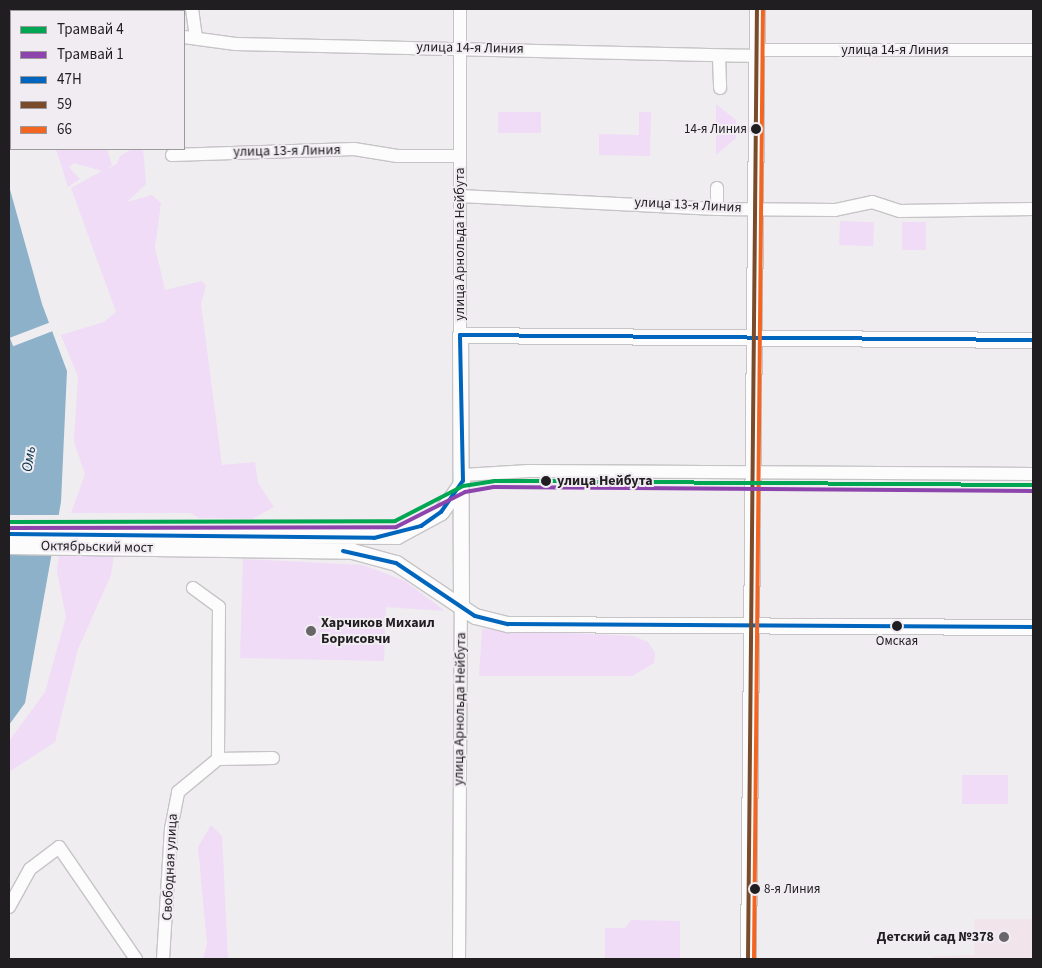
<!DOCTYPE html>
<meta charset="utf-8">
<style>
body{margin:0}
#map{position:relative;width:1042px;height:968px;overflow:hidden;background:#efedf0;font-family:"Source Sans 3",sans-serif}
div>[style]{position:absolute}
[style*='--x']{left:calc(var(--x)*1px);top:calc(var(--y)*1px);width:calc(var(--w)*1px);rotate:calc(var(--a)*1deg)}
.education>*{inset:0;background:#f2e4eb}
.green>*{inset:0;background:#f0dcf6;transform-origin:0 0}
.water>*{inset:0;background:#8db1c9}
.pier>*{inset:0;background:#efedf0;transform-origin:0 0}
.roads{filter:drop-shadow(1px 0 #c6c4c6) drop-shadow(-1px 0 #c6c4c6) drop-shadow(0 1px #c6c4c6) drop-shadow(0 -1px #c6c4c6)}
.minor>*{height:12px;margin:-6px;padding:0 6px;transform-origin:6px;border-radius:6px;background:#fdfcfd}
.major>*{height:15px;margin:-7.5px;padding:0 7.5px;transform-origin:7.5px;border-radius:7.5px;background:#fdfcfd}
.bus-1>*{height:4px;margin:-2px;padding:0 2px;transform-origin:2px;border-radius:2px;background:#0065bd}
.bus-2>*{height:4px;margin:-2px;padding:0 2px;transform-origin:2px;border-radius:2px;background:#7a4b2a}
.bus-3>*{height:4px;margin:-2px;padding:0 2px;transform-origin:2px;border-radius:2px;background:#f26522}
.tram-1>*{height:4px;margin:-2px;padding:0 2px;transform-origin:2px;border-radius:2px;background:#00a651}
.tram-2>*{height:4px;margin:-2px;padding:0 2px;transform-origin:2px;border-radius:2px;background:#8e44ad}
.dots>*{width:14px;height:14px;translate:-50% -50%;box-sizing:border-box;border:2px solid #f0ecf1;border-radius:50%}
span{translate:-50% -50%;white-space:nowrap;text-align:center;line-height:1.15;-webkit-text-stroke:4px #f0ecf1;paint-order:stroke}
.bus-label{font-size:13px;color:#201e20}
.right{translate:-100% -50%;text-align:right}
.left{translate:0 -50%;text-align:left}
.street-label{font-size:14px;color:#201e20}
.stop-label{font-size:14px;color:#201e20;font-weight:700}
.poi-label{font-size:14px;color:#201e20;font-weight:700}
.water-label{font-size:15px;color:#043249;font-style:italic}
.frame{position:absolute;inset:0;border:10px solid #201e20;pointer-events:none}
.legend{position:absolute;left:10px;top:10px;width:175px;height:140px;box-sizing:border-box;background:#f0ecf1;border:1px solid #9d9a9d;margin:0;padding:6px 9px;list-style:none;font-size:15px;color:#201e20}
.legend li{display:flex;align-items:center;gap:10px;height:25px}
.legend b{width:25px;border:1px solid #9d9a9d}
</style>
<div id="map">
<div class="education">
<div style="clip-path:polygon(974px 919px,1033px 919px,1033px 959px,933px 959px,933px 956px,974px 955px)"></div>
</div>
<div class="green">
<div style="clip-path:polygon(716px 104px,736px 120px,736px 138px,716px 155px)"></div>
<div style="left:498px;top:112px;width:43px;height:21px"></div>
<div style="clip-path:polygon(639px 112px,651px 112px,650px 156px,599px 155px,599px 134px,639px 135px)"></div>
<div style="clip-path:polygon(56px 149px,107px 149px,112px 165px,104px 170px,117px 164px,120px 156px,132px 149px,143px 149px,146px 184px,127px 202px,152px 195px,161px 203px,155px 247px,165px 290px,202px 281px,206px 286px,201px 304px,222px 465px,255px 462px,258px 483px,274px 507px,252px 519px,199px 518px,190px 513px,71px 513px,85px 474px,74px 442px,78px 377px,61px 335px,104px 322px,116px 312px,71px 188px,102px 171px,74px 163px,69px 167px,80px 179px,68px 187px)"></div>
<div style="left:840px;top:221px;width:34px;height:24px;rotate:2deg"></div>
<div style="left:902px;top:222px;width:24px;height:28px"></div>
<div style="clip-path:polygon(59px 552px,114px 554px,111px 575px,78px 649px,55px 742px,9px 772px,9px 741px,45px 692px,66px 617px,57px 572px)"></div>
<div style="clip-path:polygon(243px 559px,363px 565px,405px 581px,445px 611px,386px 607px,384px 661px,240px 658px)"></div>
<div style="clip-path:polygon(482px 629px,633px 636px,648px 642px,655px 653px,654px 663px,632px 676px,479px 676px)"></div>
<div style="left:962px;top:775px;width:46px;height:29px"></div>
<div style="clip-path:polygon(211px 825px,222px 836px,228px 959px,203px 959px,207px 944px,198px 847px)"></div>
<div style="clip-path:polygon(631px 920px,680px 921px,680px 959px,605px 959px,605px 928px,625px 928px)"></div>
</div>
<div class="water">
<div style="clip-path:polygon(9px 186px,42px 304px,67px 371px,61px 502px,25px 703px,9px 725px)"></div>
</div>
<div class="pier">
<div style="left:51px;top:322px;width:9px;height:44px;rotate:69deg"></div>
<div style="clip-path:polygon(9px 515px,60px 515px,51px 552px,9px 551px)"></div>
</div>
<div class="roads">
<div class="minor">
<div style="--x:66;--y:9;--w:2;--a:63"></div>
<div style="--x:192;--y:9;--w:29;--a:82"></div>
<div style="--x:184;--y:37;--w:52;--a:7.7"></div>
<div style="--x:236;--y:44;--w:520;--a:1.32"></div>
<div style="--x:757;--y:50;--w:276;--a:0"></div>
<div style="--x:719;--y:56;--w:32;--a:88"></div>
<div style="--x:172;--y:155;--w:182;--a:-1.9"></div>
<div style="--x:354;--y:149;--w:44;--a:9.2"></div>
<div style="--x:397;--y:156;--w:63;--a:0"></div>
<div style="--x:460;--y:196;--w:257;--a:2.9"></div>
<div style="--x:717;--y:209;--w:118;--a:0.5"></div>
<div style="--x:835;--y:210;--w:38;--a:-12"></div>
<div style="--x:872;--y:202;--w:29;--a:18"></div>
<div style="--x:900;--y:211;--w:133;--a:-0.9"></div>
<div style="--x:717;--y:209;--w:21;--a:-90"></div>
<div style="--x:460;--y:335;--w:326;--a:-90"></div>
<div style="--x:463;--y:475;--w:66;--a:-3.5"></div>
<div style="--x:529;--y:471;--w:504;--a:0.34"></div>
<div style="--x:193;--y:588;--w:32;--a:36"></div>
<div style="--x:219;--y:607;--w:152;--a:90.4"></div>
<div style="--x:9;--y:907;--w:43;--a:-61.1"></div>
<div style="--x:30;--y:869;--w:36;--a:-37"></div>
<div style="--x:59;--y:847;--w:136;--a:55.5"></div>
<div style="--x:163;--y:959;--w:130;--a:-86.5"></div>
<div style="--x:171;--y:829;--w:38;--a:-79"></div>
<div style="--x:178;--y:792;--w:52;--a:-39.5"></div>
<div style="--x:218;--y:759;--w:55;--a:-1"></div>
<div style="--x:459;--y:959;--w:352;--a:-89.7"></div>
</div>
<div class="major">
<div style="--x:9;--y:534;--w:388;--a:0.3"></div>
<div style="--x:397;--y:536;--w:50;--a:-28.6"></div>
<div style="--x:441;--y:512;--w:37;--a:-55"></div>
<div style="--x:9;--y:546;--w:343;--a:0.8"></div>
<div style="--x:352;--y:551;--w:46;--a:15.3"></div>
<div style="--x:396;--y:563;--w:95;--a:33.9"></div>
<div style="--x:475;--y:616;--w:34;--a:14"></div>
<div style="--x:508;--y:624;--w:525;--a:0.33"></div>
<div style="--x:461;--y:607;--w:272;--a:-90.2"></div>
<div style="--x:460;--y:335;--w:573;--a:0.5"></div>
<div style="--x:748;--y:959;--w:950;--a:-89.46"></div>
</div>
</div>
<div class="bus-1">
<div style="--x:9;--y:534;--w:365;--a:0.6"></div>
<div style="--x:374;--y:538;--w:49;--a:-14.3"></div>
<div style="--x:421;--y:526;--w:24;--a:-35"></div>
<div style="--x:441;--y:512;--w:38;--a:-55"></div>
<div style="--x:463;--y:481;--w:146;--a:-91.2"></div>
<div style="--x:460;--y:335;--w:573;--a:0.5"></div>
<div style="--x:343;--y:551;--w:54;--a:12.8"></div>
<div style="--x:396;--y:563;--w:95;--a:33.9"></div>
<div style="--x:475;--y:616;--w:34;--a:14"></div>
<div style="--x:508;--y:624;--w:525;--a:0.33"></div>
</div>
<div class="bus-2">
<div style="--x:748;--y:959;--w:950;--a:-89.46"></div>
</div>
<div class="bus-3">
<div style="--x:754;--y:959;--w:950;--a:-89.46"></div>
</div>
<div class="tram-1">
<div style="--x:9;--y:522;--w:386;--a:-0.1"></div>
<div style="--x:395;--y:521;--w:76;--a:-27.2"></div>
<div style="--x:463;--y:486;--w:31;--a:-9"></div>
<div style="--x:494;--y:481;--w:539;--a:0.43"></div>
</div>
<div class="tram-2">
<div style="--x:9;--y:528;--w:387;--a:-0.1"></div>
<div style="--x:396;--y:527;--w:77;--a:-26.9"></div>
<div style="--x:465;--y:492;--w:29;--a:-10"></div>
<div style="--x:494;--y:487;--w:539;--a:0.43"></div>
</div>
<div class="dots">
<div style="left:756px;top:129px;background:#201e20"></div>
<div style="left:546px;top:481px;background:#201e20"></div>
<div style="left:897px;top:626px;background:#201e20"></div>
<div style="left:311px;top:631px;background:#686669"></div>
<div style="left:755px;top:889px;background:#201e20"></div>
<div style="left:1004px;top:937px;background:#686669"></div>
</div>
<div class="bus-label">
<span class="right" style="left:747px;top:129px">14-я Линия</span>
<span style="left:897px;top:641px">Омская</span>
<span class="left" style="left:764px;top:889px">8-я Линия</span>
</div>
<div class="street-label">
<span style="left:470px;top:48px;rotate:1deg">улица 14-я Линия</span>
<span style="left:895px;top:50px">улица 14-я Линия</span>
<span style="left:287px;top:151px;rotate:-1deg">улица 13-я Линия</span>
<span style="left:688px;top:205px;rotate:3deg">улица 13-я Линия</span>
<span style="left:460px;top:244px;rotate:-90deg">улица Арнольда Нейбута</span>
<span style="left:97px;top:547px;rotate:1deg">Октябрьский мост</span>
<span style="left:460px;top:709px;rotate:-89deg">улица Арнольда Нейбута</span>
<span style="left:170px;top:867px;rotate:-87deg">Свободная улица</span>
</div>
<div class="stop-label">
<span class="left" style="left:557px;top:481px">улица Нейбута</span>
</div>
<div class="poi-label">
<span class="left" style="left:321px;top:631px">Харчиков Михаил<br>Борисовчи</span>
<span class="right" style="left:994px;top:937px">Детский сад №378</span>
</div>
<div class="water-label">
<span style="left:29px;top:459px;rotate:-81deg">Омь</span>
</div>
<div class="frame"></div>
<ul class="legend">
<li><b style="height:6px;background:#00a651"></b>Трамвай 4</li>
<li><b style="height:6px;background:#8e44ad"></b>Трамвай 1</li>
<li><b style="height:6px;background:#0065bd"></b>47Н</li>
<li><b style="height:6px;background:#7a4b2a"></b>59</li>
<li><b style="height:6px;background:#f26522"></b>66</li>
</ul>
</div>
